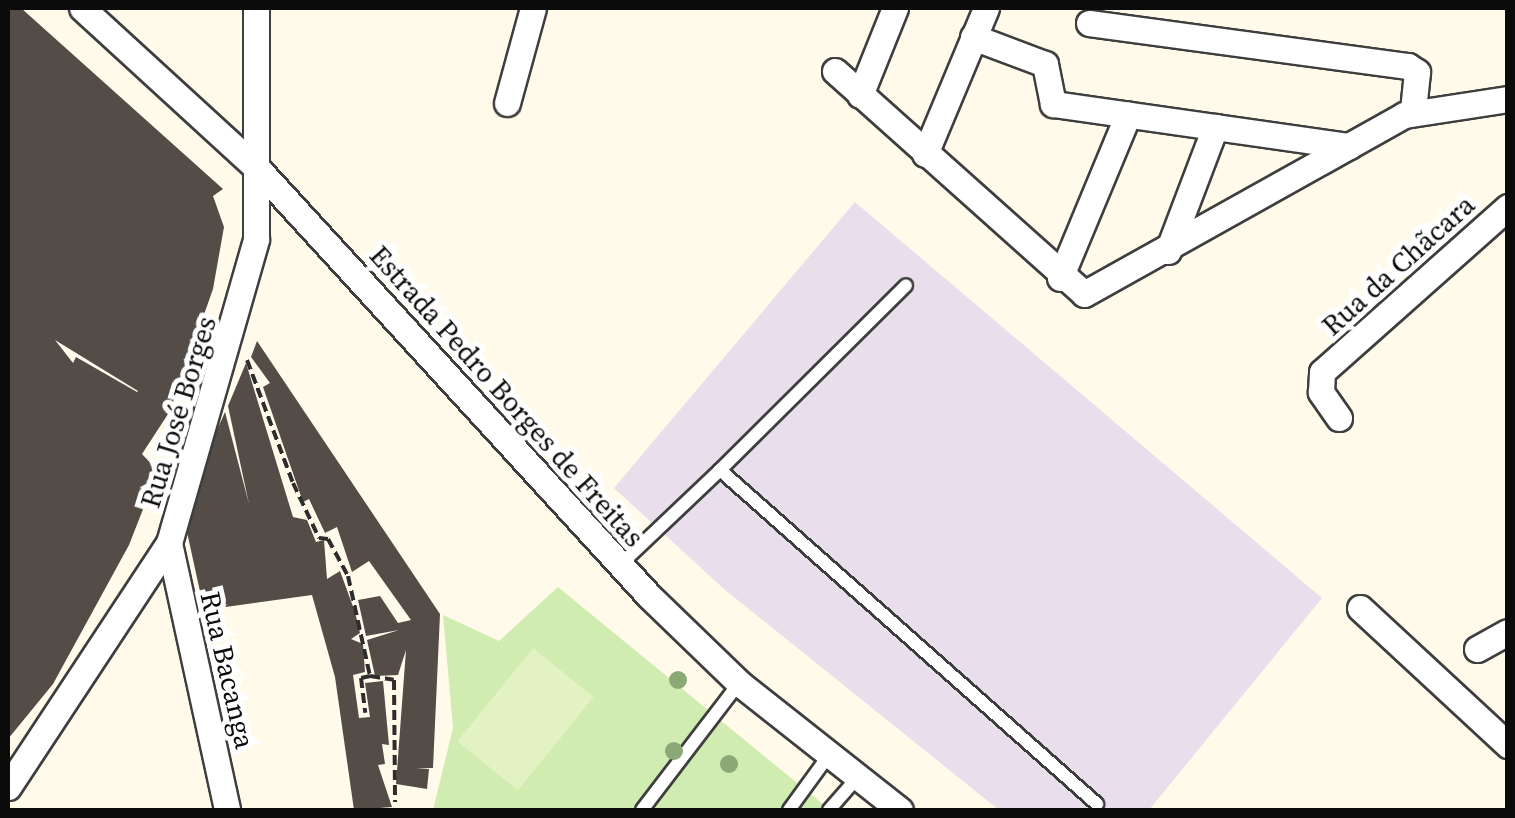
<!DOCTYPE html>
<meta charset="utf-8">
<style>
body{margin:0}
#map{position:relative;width:1515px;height:818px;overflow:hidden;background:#fffae9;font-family:"Source Serif 4",serif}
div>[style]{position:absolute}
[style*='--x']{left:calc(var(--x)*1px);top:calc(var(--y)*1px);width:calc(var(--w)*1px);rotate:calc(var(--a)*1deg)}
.industrial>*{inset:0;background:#e9deeb}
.green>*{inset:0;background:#d1ecb0}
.pitch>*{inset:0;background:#e3f2c3;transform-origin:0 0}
.building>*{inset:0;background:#544c47}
.path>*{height:4px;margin-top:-2px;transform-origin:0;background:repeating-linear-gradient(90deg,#2d2d2d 0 10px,transparent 0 15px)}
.roads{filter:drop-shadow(2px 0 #3e3e3e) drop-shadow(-2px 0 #3e3e3e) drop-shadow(0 2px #3e3e3e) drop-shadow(0 -2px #3e3e3e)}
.service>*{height:12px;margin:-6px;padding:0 6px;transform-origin:6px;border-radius:6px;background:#fff}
.minor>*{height:25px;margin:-12.5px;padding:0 12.5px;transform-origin:12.5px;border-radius:12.5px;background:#fff}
.trees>*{width:18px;height:18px;margin:-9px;border-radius:50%;background:#8aa976}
span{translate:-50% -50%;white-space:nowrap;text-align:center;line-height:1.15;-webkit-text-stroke:10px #fff;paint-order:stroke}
.street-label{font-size:28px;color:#0b0b0b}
.frame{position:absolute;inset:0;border:10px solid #0b0b0b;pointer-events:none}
</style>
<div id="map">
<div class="industrial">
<div style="clip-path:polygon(855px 202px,1322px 598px,1149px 810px,999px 810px,724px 589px,614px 488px)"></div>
</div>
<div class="green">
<div style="clip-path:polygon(558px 587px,830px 810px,433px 810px,453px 728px,443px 615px,499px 641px)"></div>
</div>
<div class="pitch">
<div style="left:533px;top:648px;width:78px;height:120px;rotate:39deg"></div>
</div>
<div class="building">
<div style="clip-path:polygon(evenodd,8px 8px,21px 8px,223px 189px,213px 196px,224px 227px,213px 289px,170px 411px,142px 454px,158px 471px,129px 545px,53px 684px,8px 739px,8px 8px,55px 340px,138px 391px,137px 392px,76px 357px,73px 363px,55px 340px)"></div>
<div style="clip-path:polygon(257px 341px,440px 614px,433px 768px,416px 768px,429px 769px,427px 789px,396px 784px,406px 650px,398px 675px,375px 676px,367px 640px,399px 630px,366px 636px,358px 600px,380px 596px,398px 623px,411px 620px,369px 561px,352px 572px,337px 527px,325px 533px,309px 499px,303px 502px,263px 387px,270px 383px,251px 357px)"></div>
<div style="clip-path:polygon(246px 363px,293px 517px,307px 520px,316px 542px,324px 540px,327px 579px,340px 571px,355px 612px,360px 633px,351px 639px,363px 644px,365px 672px,353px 675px,359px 718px,370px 717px,365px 683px,383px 681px,389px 745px,382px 744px,385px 764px,378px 765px,392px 807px,354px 810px,335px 677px,312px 595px,204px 610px,182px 509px,225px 412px,249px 504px,228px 406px)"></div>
</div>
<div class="path">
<div style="--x:247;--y:360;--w:131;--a:69.5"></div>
<div style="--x:293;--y:483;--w:61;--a:64.7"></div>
<div style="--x:319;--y:538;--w:9;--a:6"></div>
<div style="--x:328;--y:539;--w:42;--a:61.6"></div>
<div style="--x:348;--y:576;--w:102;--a:77.6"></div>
<div style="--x:370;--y:676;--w:9;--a:167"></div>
<div style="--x:361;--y:678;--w:35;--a:83"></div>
<div style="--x:370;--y:676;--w:24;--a:9"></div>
<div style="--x:394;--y:680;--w:122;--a:89.5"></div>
</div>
<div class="roads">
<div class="service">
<div style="--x:720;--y:470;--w:262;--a:-44.8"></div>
<div style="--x:620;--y:565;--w:138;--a:-43.5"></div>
<div style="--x:720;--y:470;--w:504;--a:41.54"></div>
<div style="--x:642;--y:810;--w:160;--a:-52.6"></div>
<div style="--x:789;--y:810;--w:68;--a:-54"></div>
<div style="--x:829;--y:810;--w:43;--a:-48.8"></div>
</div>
<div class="minor">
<div style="--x:82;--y:8;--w:240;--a:42.5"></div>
<div style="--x:259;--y:170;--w:579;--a:47.52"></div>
<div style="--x:650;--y:597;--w:124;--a:44"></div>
<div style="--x:739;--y:683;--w:205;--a:38.3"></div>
<div style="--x:1089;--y:23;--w:322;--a:7.7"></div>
<div style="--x:1408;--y:66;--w:11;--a:34"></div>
<div style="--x:1417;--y:72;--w:38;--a:96"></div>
<div style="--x:973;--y:37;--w:77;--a:20.6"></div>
<div style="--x:1045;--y:64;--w:41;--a:78.7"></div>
<div style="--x:1053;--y:104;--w:299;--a:8.1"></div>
<div style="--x:835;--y:71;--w:334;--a:41.8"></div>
<div style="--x:1084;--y:294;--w:367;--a:-29.2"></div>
<div style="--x:1404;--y:115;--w:105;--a:-8.7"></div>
<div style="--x:860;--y:95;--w:94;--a:-68.1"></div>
<div style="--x:507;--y:103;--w:98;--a:-74.7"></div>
<div style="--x:925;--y:154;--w:158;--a:-67.3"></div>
<div style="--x:1168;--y:251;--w:133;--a:-69.2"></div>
<div style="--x:1060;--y:278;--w:177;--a:-67.4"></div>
<div style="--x:1339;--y:418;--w:32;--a:-125"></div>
<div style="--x:1321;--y:392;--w:20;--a:-87"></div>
<div style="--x:1322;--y:372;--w:249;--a:-41.6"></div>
<div style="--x:169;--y:543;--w:273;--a:77.7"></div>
<div style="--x:1360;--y:608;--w:202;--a:42.8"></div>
<div style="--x:1477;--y:649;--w:35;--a:-29"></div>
<div style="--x:8;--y:787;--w:292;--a:-56.6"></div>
<div style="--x:169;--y:543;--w:316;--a:-74"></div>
<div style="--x:256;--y:239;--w:231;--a:-90"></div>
</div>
</div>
<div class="trees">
<div style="left:678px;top:680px"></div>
<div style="left:674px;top:751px"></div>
<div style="left:729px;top:764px"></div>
</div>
<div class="street-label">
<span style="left:1398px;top:265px;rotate:-42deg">Rua da Chãcara</span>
<span style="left:507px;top:396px;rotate:48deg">Estrada Pedro Borges de Freitas</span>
<span style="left:178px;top:412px;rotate:-73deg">Rua José Borges</span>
<span style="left:228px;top:670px;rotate:77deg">Rua Bacanga</span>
</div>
<div class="frame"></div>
</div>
